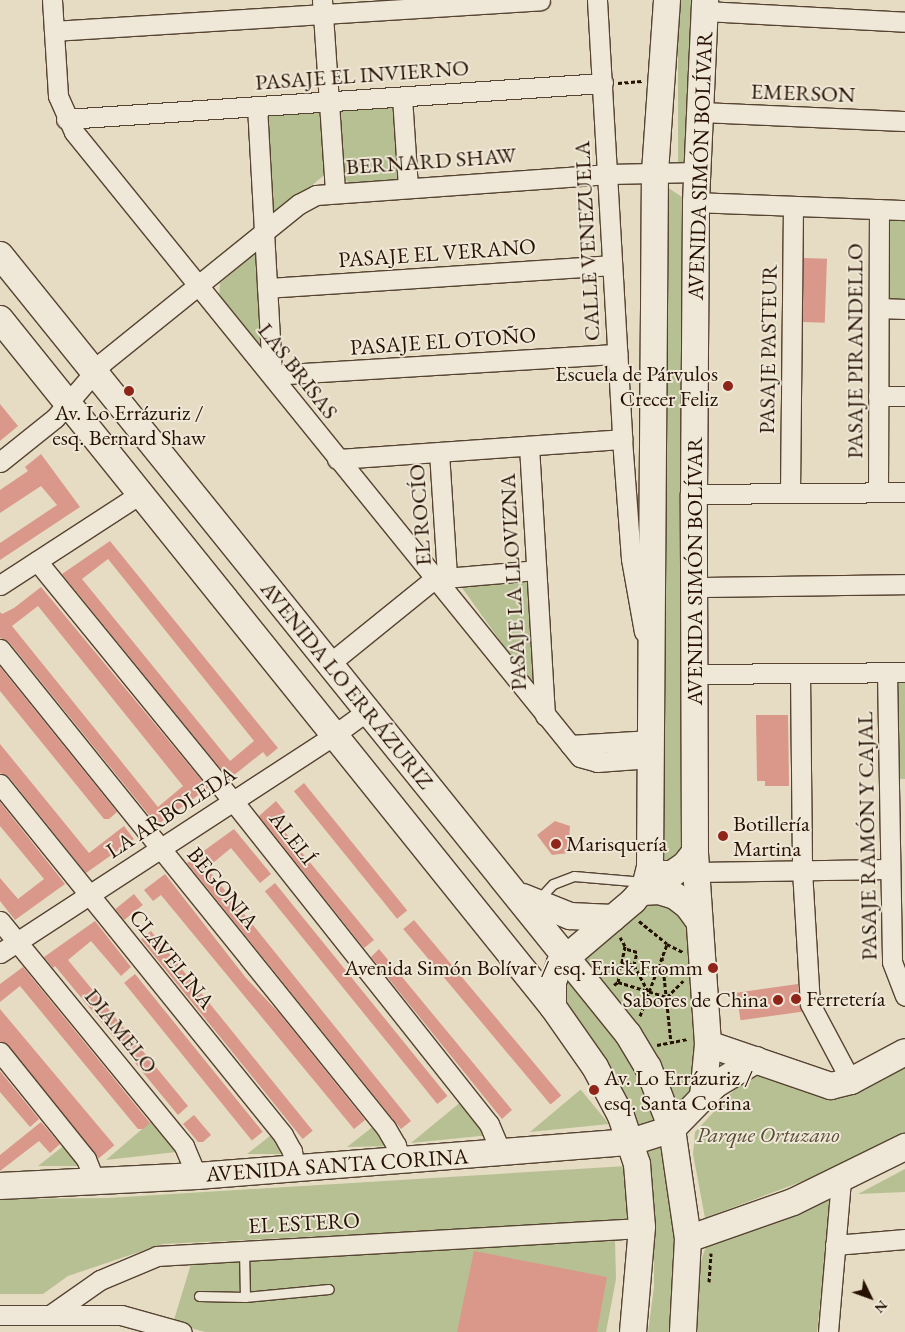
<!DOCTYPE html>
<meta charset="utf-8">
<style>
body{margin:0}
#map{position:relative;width:905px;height:1332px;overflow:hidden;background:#e6dcc3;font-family:"EB Garamond",serif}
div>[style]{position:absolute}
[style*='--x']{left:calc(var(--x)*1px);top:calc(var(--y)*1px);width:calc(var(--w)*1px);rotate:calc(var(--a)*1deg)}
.green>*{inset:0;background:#b7c093;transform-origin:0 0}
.building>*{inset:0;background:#d99889;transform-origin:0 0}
.path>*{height:3px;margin-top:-1.5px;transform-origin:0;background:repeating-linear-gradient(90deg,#261000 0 4px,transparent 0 6.5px)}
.roads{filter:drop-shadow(1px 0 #564331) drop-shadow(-1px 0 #564331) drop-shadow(0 1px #564331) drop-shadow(0 -1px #564331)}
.lane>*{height:9px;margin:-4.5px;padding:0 4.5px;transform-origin:4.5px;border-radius:4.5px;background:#efe8d8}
.street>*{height:19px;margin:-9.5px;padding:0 9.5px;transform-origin:9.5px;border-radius:9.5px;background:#efe8d8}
.secondary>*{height:26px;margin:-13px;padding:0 13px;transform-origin:13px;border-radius:13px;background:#efe8d8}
.dots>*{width:14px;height:14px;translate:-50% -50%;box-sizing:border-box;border:2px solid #efe8d8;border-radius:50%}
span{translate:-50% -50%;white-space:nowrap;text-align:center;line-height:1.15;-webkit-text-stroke:4px #efe8d8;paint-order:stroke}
.street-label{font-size:22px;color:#261000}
.poi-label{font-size:22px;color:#261000}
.right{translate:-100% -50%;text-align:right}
.left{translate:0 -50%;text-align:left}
.park-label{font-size:22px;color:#594e33;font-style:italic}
.north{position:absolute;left:845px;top:1272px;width:50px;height:50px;-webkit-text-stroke:4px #efe8d8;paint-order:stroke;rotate:132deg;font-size:14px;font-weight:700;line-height:20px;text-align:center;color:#261000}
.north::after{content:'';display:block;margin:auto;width:18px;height:22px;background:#261000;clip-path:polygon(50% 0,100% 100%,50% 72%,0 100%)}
</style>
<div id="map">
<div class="green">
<div style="left:678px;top:0;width:24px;height:168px"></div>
<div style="clip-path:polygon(347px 105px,398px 106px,403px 176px,398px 180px,352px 184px,344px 179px,340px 110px)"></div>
<div style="clip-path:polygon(324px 107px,328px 172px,271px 219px,265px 109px)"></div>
<div style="clip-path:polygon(664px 185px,691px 203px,688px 838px,669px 867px,659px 864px)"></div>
<div style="left:905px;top:215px;width:88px;height:21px;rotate:90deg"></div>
<div style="clip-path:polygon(259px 250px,264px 350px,219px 297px,220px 283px)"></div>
<div style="clip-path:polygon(533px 576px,541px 698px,458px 582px)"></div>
<div style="left:893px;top:683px;width:12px;height:96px"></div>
<div style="clip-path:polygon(658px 898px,689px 916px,699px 1087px,679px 1105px,671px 1101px,577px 954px,646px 904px)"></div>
<div style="clip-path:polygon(568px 972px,631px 1051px,658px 1124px,640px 1126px,631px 1115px,561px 994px)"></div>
<div style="clip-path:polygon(905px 1062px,905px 1134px,846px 1165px,705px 1218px,693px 1154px,695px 1132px,734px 1090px,754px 1075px,839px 1097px)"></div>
<div style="clip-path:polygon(581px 1090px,609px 1124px,530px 1132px,580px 1090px)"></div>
<div style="clip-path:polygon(462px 1101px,490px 1135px,411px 1143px)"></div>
<div style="clip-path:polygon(156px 1117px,185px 1151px,106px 1160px)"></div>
<div style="clip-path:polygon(375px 1125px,392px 1146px,347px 1147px)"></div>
<div style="clip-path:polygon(275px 1132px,292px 1154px,247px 1154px)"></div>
<div style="clip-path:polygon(66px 1144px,83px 1166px,38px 1166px)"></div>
<div style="clip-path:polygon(645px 1145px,661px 1146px,684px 1229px,678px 1332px,648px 1332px,654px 1287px,654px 1215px)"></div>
<div style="clip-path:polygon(626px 1166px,635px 1221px,163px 1244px,68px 1276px,43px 1294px,0 1294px,0 1199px,108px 1198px)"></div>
<div style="clip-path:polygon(905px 1169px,905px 1192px,858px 1194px)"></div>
<div style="clip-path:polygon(831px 1200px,817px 1332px,697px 1332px,701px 1261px,707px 1243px)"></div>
<div style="clip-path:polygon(615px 1241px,616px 1279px,606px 1332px,205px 1332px,173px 1323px,191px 1264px,298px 1253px,484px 1242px)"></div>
</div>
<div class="building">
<div style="left:804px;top:258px;width:23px;height:64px;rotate:2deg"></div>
<div style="clip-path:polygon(0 404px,18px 426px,0 441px)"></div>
<div style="clip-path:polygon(41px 454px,80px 507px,0 560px,0 543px,57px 505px,41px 486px,0 513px,0 490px,28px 471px,25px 467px)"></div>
<div style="clip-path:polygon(evenodd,110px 541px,278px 748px,267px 757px,263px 752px,229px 779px,62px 574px,110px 541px,108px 559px,254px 741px,230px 761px,82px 579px,108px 559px)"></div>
<div style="clip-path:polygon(evenodd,41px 587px,208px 788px,157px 825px,9px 642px,0 638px,0 612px,2px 614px,14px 608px,41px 587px,38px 606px,183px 786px,158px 807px,12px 626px,38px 606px)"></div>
<div style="clip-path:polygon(0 667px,117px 812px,109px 819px,104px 819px,0 691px)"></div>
<div style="clip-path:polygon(756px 715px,788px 715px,789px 786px,765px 786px,765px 781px,757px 781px)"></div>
<div style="clip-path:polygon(0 744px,89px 853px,124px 826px,134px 839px,86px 873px,9px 777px,0 773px)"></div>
<div style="left:304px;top:783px;width:164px;height:13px;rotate:51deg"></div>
<div style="clip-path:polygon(276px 801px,285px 812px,275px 820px,374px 940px,364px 948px,259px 816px)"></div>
<div style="clip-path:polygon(0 802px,65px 884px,15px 920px,0 901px,0 878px,18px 899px,44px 879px,0 826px)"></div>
<div style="clip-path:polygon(555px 821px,570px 826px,568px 853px,552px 855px,537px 835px)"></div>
<div style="clip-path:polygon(234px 829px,271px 874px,260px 883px,231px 848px,207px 868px,411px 1121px,401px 1129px,187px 863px)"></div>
<div style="clip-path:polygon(165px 874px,246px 978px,279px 1013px,365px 1120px,354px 1129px,161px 895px,153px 901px,144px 890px)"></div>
<div style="left:275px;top:883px;width:274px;height:13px;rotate:51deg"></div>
<div style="left:134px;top:894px;width:14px;height:24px;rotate:51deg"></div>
<div style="left:414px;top:920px;width:229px;height:14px;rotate:50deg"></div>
<div style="clip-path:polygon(95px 921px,131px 967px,121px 976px,91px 941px,68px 960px,188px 1106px,178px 1115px,55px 966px,53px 968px,44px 957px)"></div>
<div style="left:151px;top:931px;width:257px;height:13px;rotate:51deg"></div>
<div style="clip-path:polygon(379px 949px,512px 1110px,502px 1119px,371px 957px)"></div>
<div style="clip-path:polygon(23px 967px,150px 1123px,143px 1129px,138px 1129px,20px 986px,0 1002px,0 984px)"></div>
<div style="left:135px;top:974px;width:203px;height:14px;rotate:51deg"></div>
<div style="left:798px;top:984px;width:28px;height:62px;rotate:82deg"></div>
<div style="left:0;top:1009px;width:178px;height:21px;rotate:50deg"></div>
<div style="clip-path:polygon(0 1071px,39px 1119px,30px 1127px,0 1092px)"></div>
<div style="clip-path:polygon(194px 1115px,211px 1135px,203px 1142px,198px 1142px,183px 1124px)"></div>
<div style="clip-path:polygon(41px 1122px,60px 1144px,50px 1153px,39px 1141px,0 1171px,0 1155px)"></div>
<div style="clip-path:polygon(474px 1251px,607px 1277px,597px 1332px,457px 1332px)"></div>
</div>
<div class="path">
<div style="--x:618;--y:83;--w:24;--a:-5"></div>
<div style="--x:639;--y:921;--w:36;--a:39"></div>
<div style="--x:667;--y:944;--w:18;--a:27"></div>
<div style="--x:662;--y:957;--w:85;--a:84"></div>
<div style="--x:621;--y:962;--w:13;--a:13"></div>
<div style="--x:634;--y:965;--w:13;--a:-77"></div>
<div style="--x:637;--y:952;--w:14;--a:-163"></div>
<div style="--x:634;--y:965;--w:30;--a:62"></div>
<div style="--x:618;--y:982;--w:37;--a:-79"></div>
<div style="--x:625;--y:946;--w:10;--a:-119"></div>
<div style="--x:614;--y:985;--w:5;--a:-37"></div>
<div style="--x:618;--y:982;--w:51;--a:17"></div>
<div style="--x:667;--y:997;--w:23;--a:-45"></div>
<div style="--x:640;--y:1016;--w:77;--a:-69.4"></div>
<div style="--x:657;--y:1045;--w:32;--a:-11"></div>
<div style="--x:709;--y:1282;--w:29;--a:-86"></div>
</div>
<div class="roads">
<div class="lane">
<div style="--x:538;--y:900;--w:22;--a:-47"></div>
<div style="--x:553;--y:884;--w:22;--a:-21"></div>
<div style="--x:574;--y:876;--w:70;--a:4.9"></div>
<div style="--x:244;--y:1250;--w:47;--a:88.8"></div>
<div style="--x:245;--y:1297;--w:84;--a:-5.4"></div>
<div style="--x:199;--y:1296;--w:46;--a:1.2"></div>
</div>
<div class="street">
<div style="--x:52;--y:0;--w:96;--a:86.4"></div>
<div style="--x:58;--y:96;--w:39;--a:66"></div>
<div style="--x:74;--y:132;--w:804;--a:51.01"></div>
<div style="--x:580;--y:757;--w:18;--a:16"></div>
<div style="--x:597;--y:762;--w:54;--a:-4.2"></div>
<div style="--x:322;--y:0;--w:192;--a:86.1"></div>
<div style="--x:597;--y:0;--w:440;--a:86.7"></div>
<div style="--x:622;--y:439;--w:120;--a:85.7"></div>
<div style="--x:631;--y:559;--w:74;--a:79.9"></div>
<div style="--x:705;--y:11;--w:200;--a:3.1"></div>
<div style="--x:54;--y:31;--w:487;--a:-3.6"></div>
<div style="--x:402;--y:97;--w:90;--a:86.2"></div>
<div style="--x:257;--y:106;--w:269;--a:86.8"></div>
<div style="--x:272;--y:375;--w:346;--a:-3.5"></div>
<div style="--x:699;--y:112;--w:206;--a:2.5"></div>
<div style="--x:66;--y:119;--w:538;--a:-3.84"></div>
<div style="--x:696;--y:202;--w:209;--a:2.2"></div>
<div style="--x:267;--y:288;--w:345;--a:-3.8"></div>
<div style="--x:879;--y:308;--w:26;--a:2"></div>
<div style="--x:878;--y:396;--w:27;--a:0"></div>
<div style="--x:529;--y:446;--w:270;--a:86.6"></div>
<div style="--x:439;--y:452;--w:124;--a:86.3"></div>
<div style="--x:337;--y:459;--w:286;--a:-4"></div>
<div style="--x:0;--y:462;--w:70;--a:-38.7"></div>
<div style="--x:55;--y:418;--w:74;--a:-49.4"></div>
<div style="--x:103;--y:362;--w:252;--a:-38.9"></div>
<div style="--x:299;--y:204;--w:19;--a:-28"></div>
<div style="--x:316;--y:195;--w:294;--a:-4.1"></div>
<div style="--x:609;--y:174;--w:88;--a:-1.3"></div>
<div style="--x:878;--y:492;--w:283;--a:-89.8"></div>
<div style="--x:790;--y:493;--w:287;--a:-89.4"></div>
<div style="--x:694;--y:494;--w:211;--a:-0.5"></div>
<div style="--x:37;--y:561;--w:310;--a:50.8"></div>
<div style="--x:233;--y:801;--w:412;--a:51.6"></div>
<div style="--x:489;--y:1124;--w:30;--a:67"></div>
<div style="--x:0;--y:585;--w:167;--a:-33"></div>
<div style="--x:695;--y:587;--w:210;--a:-0.8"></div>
<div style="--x:0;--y:649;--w:615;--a:51.14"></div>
<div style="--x:386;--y:1128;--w:20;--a:60"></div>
<div style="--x:396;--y:1145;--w:16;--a:76"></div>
<div style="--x:329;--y:664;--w:135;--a:-39"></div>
<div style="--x:434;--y:579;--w:102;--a:-5"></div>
<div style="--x:887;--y:672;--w:290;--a:89"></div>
<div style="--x:892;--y:962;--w:36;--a:69"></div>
<div style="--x:800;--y:673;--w:197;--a:89.4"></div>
<div style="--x:802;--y:870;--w:134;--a:86.6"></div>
<div style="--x:810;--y:1004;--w:87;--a:62"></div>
<div style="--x:696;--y:674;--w:209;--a:-0.5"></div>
<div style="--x:570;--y:745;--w:81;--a:-3.5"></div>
<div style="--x:0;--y:784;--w:451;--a:51.1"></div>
<div style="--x:283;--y:1135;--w:18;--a:61"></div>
<div style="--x:292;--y:1151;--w:18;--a:81"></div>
<div style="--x:696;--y:872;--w:193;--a:-0.9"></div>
<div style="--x:0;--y:921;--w:291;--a:50.7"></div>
<div style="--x:184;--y:1146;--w:33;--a:67"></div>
<div style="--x:0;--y:953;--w:399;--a:-33.1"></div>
<div style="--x:334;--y:735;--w:41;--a:-36"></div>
<div style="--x:0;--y:1052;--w:137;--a:51.2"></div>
<div style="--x:86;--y:1159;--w:24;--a:68"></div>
<div style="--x:835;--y:1245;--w:70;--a:-4.9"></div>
<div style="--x:0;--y:1315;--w:121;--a:0"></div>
<div style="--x:121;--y:1315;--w:63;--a:15.6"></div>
<div style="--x:50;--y:1315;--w:61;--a:-35"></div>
<div style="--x:100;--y:1280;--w:62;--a:-22.8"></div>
<div style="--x:157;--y:1256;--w:471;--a:-3.3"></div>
<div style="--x:828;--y:1332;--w:153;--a:-85.1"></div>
</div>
<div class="secondary">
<div style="--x:0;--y:255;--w:1001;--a:51.13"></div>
<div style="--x:628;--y:1034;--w:39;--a:59"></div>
<div style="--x:648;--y:1067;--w:66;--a:68.8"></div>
<div style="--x:672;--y:1129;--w:111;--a:81.7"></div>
<div style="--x:688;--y:1239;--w:93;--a:93.1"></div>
<div style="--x:0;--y:319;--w:883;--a:51.21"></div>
<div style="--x:553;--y:1007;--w:73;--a:55"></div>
<div style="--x:595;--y:1067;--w:55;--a:62"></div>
<div style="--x:621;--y:1116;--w:51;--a:71.6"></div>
<div style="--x:637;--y:1164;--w:63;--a:85.5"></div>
<div style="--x:642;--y:1227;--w:105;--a:94.9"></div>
<div style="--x:650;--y:867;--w:11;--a:38"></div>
<div style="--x:659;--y:874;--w:13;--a:0"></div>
<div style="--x:672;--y:874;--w:16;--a:-35"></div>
<div style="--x:685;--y:865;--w:16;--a:-52"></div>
<div style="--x:642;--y:892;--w:17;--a:-3"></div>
<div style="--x:659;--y:891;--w:17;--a:17"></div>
<div style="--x:675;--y:896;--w:16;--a:38"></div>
<div style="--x:688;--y:906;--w:17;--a:54"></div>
<div style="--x:523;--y:897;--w:51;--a:22"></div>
<div style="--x:570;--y:916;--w:43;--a:2.7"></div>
<div style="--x:553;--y:1007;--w:25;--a:-90"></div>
<div style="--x:553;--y:982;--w:20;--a:-70"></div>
<div style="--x:560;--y:963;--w:96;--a:-40.3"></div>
<div style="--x:633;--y:901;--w:18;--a:-49"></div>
<div style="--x:645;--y:887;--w:21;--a:-76"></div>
<div style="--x:650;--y:867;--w:695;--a:-89.59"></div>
<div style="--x:655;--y:172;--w:172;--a:-86"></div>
<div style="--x:708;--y:1044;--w:130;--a:18.9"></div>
<div style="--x:831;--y:1086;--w:21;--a:-14"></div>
<div style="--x:851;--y:1081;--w:61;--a:-28.2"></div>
<div style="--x:703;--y:1097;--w:53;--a:-84.6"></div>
<div style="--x:708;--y:1044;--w:192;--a:-93.9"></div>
<div style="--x:695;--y:852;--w:358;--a:-90.2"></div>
<div style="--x:694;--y:494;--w:292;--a:-89.6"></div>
<div style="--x:696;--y:202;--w:202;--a:-87.4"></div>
<div style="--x:0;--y:1186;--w:197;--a:-2.9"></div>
<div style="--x:197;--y:1176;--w:435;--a:-4.5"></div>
<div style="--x:631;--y:1142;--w:43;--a:-17.6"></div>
<div style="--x:672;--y:1129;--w:62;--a:-45.7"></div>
<div style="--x:715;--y:1085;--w:48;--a:-31.4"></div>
<div style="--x:688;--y:1239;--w:111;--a:-19.4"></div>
<div style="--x:793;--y:1202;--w:125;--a:-26.2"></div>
</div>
</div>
<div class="dots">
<div style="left:728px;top:386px;background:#8f2418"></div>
<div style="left:129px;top:391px;background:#8f2418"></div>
<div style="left:723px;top:836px;background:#8f2418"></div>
<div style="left:556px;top:844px;background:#8f2418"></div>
<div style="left:713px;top:968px;background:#8f2418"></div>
<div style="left:796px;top:999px;background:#8f2418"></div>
<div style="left:778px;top:1000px;background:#8f2418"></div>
<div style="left:594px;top:1090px;background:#8f2418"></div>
</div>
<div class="street-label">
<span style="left:362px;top:75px;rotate:-4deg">PASAJE EL INVIERNO</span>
<span style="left:803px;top:93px;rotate:2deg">EMERSON</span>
<span style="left:431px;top:161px;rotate:-4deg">BERNARD SHAW</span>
<span style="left:700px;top:166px;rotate:-88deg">AVENIDA SIMÓN BOLÍVAR</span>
<span style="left:587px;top:241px;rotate:-93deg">CALLE VENEZUELA</span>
<span style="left:437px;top:253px;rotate:-4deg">PASAJE EL VERANO</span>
<span style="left:443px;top:341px;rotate:-4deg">PASAJE EL OTOÑO</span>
<span style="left:768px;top:349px;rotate:-89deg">PASAJE PASTEUR</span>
<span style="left:855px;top:351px;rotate:-90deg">PASAJE PIRANDELLO</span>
<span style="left:298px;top:371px;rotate:52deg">LAS BRISAS</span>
<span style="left:420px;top:515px;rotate:-94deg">EL ROCÍO</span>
<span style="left:695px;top:571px;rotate:-90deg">AVENIDA SIMÓN BOLÍVAR</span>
<span style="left:513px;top:582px;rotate:-93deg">PASAJE LA LLOVIZNA</span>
<span style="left:347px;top:685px;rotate:51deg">AVENIDA LO ERRÁZURIZ</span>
<span style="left:171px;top:812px;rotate:-33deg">LA ARBOLEDA</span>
<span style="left:867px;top:836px;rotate:-91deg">PASAJE RAMÓN Y CAJAL</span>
<span style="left:293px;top:838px;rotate:52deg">ALELÍ</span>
<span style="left:223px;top:888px;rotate:51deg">BEGONIA</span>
<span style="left:172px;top:959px;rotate:51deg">CLAVELINA</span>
<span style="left:121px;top:1031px;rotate:51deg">DIAMELO</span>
<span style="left:337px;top:1165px;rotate:-4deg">AVENIDA SANTA CORINA</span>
<span style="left:304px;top:1223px;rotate:-3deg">EL ESTERO</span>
</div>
<div class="poi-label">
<span class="right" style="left:718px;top:386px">Escuela de Párvulos<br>Crecer Feliz</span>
<span style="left:129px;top:425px">Av. Lo Errázuriz /<br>esq. Bernard Shaw</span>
<span class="left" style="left:733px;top:836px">Botillería<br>Martina</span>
<span class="left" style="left:566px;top:844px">Marisquería</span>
<span class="right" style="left:703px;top:968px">Avenida Simón Bolívar / esq. Erick Fromm</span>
<span class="left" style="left:806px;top:999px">Ferretería</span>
<span class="right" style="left:768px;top:1000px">Sabores de China</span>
<span class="left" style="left:604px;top:1090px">Av. Lo Errázuriz /<br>esq. Santa Corina</span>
</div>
<div class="park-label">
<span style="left:768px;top:1135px">Parque Ortuzano</span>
</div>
<div class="north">N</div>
</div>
